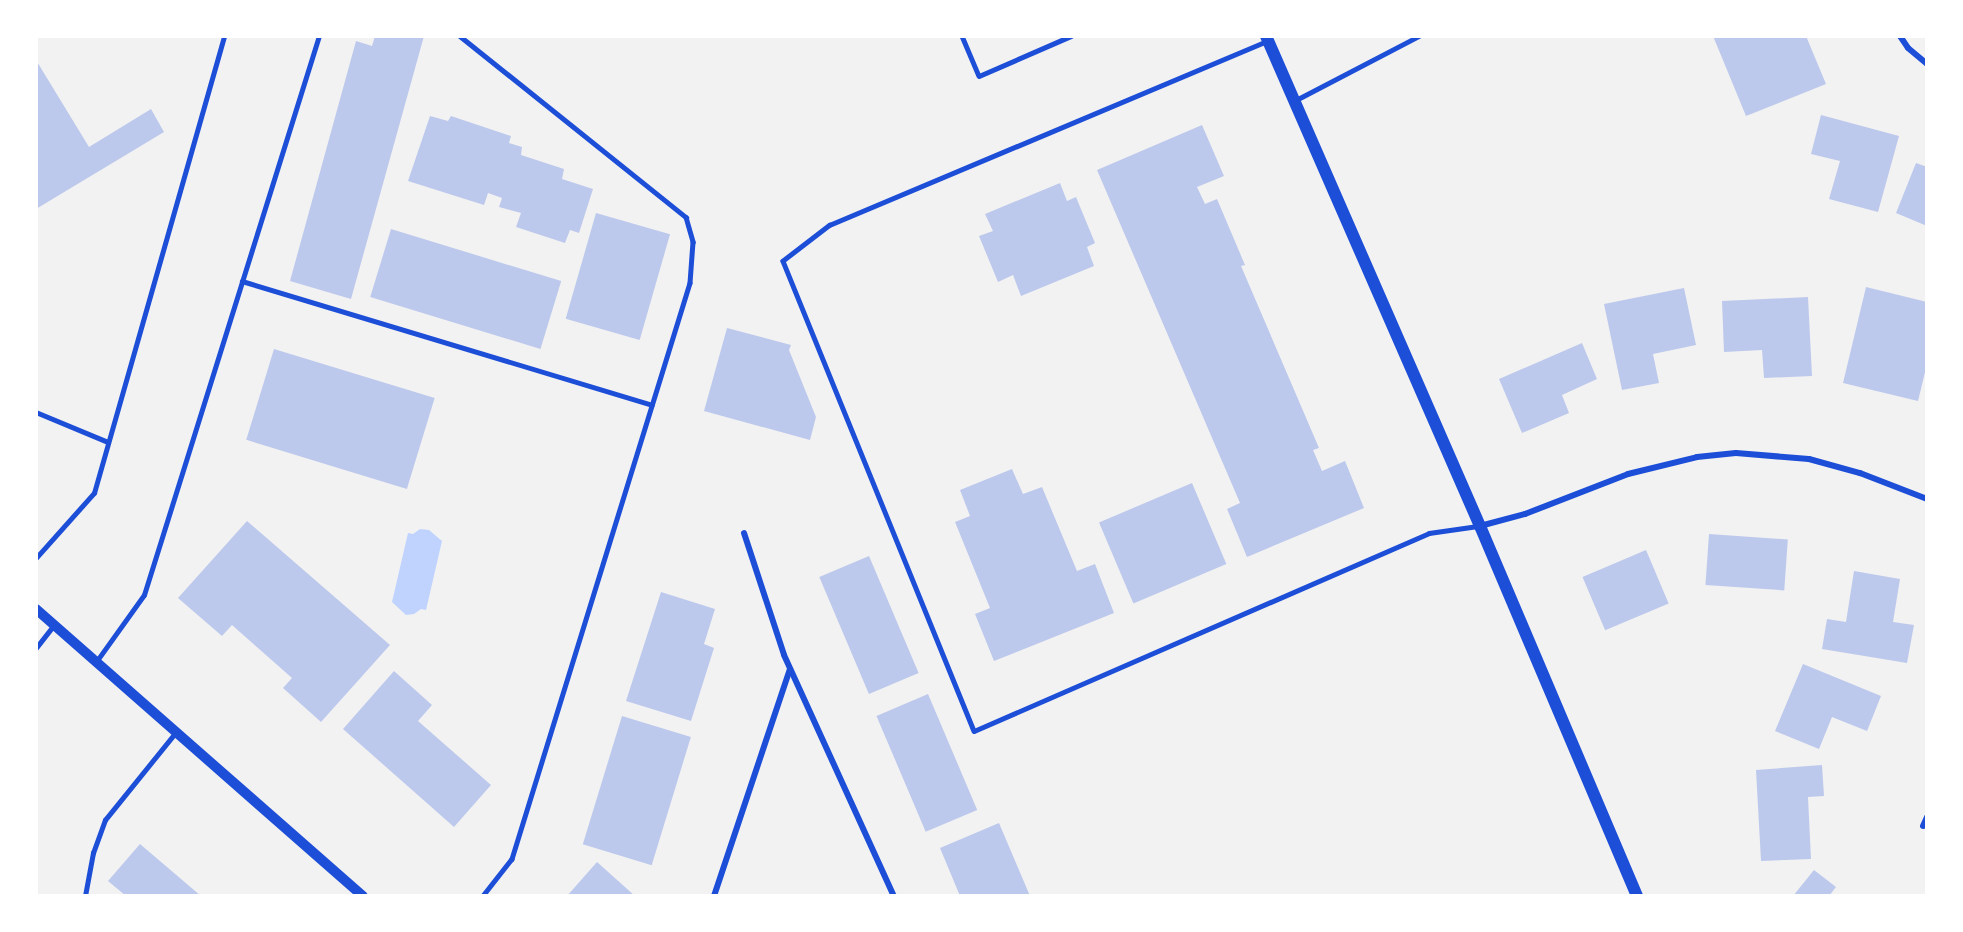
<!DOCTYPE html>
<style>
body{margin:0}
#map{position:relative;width:1963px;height:932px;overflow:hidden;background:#f2f2f2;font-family:"Nunito Sans",sans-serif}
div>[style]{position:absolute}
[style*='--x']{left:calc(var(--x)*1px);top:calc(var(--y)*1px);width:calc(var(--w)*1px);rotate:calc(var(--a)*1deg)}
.water>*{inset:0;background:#bfd3fe}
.building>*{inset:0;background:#bdc9ec;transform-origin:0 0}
.service>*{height:4.5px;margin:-2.25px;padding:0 2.25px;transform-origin:2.25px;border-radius:2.25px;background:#1d4ed8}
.minor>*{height:6px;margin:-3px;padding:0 3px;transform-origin:3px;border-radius:3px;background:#1d4ed8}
.tertiary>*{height:10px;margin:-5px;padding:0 5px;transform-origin:5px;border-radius:5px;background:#1d4ed8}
.secondary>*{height:12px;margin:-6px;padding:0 6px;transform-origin:6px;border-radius:6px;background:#1d4ed8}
span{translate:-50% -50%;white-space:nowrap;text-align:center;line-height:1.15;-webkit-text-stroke:4.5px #fff;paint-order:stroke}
.frame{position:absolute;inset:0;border:38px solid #fff;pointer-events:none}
</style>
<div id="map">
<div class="water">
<div style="clip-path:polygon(420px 529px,429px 530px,442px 541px,426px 610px,421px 609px,414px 614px,406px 615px,392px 602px,408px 533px,413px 534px)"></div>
</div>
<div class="building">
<div style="clip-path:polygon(375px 36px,424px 36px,351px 299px,290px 281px,356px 41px,372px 46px)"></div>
<div style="clip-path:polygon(1713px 36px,1806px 36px,1826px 84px,1746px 116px)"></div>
<div style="clip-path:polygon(36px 60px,89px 147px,151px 109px,164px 132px,36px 209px)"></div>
<div style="clip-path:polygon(1821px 115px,1899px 136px,1878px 212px,1829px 199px,1840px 161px,1811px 154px)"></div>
<div style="clip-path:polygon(430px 116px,448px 121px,451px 116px,511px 136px,509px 143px,522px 147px,521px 155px,564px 169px,562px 179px,593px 189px,579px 233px,570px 230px,565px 243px,516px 227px,521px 213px,499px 207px,502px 198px,488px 193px,484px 205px,408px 181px)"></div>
<div style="clip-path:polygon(1202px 125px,1224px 176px,1197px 187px,1205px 204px,1217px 199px,1245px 265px,1241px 266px,1319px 448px,1313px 450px,1322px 471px,1345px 461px,1364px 508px,1247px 557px,1227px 509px,1240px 503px,1097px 170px)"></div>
<div style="clip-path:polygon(1916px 163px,1927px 167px,1927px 226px,1896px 213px)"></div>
<div style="clip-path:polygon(1060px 183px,1067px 201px,1076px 197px,1095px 243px,1087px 247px,1094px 266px,1021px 296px,1013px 275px,998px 282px,979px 236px,993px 231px,985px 214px)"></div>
<div style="left:596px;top:213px;width:77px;height:110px;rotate:16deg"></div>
<div style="left:391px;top:229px;width:178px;height:71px;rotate:17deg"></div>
<div style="clip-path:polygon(1866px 287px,1927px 302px,1927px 364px,1918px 401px,1843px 383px)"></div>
<div style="clip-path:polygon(1684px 288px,1696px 345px,1653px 354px,1659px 383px,1622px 390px,1604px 304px)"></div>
<div style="clip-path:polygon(1808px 297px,1812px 376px,1764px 378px,1762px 350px,1724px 352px,1722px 301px)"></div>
<div style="clip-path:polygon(727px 328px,791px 345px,789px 350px,816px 417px,810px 440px,704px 411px)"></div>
<div style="clip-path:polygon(1582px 343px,1597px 379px,1562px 395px,1569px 413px,1522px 433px,1499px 379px)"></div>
<div style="left:274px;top:349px;width:168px;height:95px;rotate:17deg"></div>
<div style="clip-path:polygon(1012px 469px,1023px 494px,1042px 487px,1077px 571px,1095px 564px,1114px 613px,994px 661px,975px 614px,990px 608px,955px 522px,970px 516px,960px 490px)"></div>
<div style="left:1192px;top:483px;width:88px;height:101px;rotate:67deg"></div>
<div style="clip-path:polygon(247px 521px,390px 645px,321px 722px,283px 688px,292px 678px,232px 625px,222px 636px,178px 598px)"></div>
<div style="left:1709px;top:534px;width:79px;height:51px;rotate:4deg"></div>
<div style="left:1646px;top:550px;width:58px;height:69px;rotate:67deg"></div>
<div style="left:869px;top:556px;width:127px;height:54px;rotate:67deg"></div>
<div style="clip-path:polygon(1854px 571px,1900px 579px,1893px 622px,1914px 625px,1907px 663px,1822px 649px,1827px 619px,1846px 622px)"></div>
<div style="clip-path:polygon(661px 592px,715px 609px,704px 644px,714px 648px,691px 721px,626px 701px)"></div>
<div style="clip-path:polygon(1803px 664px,1881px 696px,1867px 731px,1832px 717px,1819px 749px,1775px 731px)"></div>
<div style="clip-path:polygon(394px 671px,432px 705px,418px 721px,491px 785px,454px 827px,343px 729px)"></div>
<div style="left:928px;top:694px;width:126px;height:56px;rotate:67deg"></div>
<div style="left:622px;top:716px;width:72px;height:134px;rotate:17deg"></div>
<div style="clip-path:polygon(1822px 765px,1824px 796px,1808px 797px,1811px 859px,1761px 861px,1756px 770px)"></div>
<div style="clip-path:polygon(999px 823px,1030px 896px,960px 896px,940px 848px)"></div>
<div style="clip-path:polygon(140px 844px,201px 896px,126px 896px,108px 881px)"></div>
<div style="clip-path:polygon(597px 862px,635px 896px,567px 896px)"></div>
<div style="clip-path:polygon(1814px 870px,1836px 887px,1829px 896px,1793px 896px)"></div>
</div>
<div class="service">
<div style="--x:460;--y:36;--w:290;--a:38.7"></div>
<div style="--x:686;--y:217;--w:26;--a:74"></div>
<div style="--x:693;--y:242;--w:41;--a:94.2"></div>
<div style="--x:690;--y:283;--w:603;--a:107.17"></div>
<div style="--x:512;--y:859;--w:47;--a:128.1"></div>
<div style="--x:962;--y:36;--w:43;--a:67"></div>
<div style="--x:979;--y:76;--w:100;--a:-23.5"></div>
<div style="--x:1266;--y:42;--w:473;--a:157.2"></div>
<div style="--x:830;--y:225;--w:59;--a:142.5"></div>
<div style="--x:783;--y:261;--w:507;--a:67.88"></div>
<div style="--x:974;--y:731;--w:496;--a:-23.5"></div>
<div style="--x:1429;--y:533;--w:49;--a:-8.1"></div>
<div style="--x:1294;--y:101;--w:141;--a:-27.5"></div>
<div style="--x:242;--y:281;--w:428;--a:16.8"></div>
<div style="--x:36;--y:412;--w:78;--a:22.6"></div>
<div style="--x:36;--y:558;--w:87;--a:-48.3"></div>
<div style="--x:94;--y:493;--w:475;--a:-74.1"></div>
<div style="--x:36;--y:648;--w:29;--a:-52"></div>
<div style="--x:96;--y:662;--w:82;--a:-54.4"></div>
<div style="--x:144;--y:595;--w:586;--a:-72.62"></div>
<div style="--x:85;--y:896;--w:44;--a:-79.5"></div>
<div style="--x:93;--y:853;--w:35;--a:-70"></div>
<div style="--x:105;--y:820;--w:113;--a:-51.1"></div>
</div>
<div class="minor">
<div style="--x:1900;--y:36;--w:14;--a:56"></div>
<div style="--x:1908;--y:48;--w:25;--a:40"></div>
<div style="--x:1480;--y:526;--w:47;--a:-14.9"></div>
<div style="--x:1525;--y:514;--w:110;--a:-21.2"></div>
<div style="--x:1628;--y:474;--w:71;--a:-13.8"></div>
<div style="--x:1697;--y:457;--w:39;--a:-6"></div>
<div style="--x:1736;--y:453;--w:73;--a:4.7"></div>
<div style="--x:1809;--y:459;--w:53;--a:15.4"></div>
<div style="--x:1860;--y:473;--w:72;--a:21.2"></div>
<div style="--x:744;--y:533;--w:128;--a:71.8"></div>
<div style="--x:784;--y:655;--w:265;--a:65.5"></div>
<div style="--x:1923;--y:826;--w:10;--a:-66"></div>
<div style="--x:714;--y:896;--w:239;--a:-71.5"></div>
</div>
<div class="tertiary">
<div style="--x:36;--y:609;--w:435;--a:41.3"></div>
</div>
<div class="secondary">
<div style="--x:1266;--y:36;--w:535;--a:66.41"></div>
<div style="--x:1480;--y:526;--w:402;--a:67"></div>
</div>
<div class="frame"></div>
</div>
